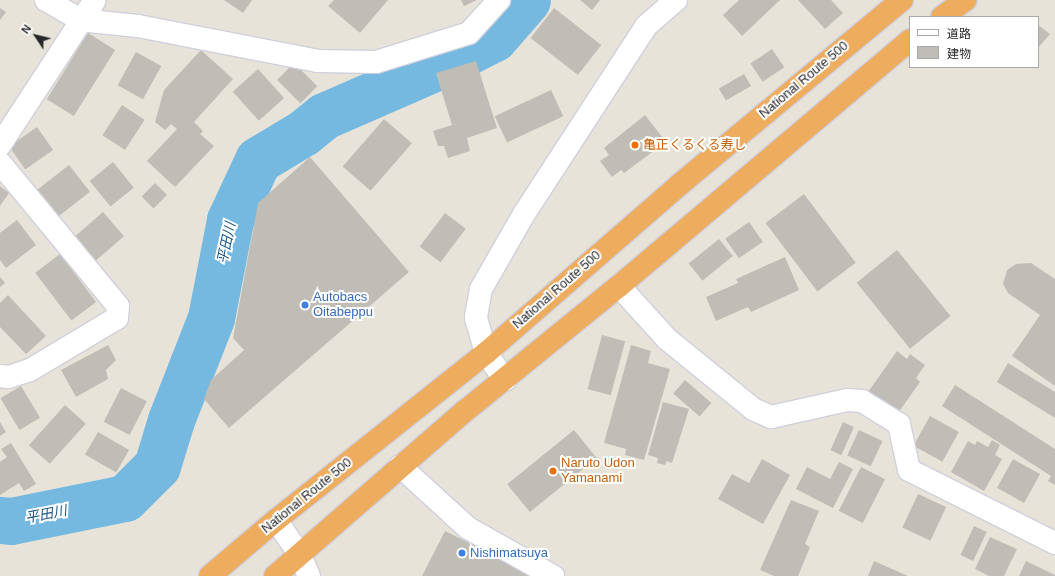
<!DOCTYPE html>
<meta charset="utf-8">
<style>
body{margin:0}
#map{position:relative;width:1055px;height:576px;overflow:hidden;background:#e8e3d9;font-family:Helvetica,"Noto Sans JP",sans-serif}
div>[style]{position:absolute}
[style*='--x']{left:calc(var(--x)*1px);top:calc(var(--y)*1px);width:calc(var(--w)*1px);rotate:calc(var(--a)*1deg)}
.river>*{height:47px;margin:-23.5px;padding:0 23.5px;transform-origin:23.5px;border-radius:23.5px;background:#75b9e1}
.building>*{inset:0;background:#c0bdb6;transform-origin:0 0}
.roads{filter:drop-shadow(1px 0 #cfd0de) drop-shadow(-1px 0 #cfd0de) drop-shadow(0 1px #cfd0de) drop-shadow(0 -1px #cfd0de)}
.street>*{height:22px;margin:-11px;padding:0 11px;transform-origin:11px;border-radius:11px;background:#fff}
.secondary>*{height:22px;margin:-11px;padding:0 11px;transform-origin:11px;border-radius:11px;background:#fff}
.highway>*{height:22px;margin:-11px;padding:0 11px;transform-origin:11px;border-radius:11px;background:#eeac5e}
.dots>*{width:11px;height:11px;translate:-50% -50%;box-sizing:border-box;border:2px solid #fff;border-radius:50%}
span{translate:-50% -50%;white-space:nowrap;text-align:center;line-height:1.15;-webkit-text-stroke:4px #fff;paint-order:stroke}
.street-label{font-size:13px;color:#272727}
.food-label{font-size:13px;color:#c56008}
.left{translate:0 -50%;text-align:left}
.shop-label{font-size:13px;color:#366cbe}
.water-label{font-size:14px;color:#195688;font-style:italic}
.legend{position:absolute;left:909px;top:16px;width:130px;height:52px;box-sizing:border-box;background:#fff;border:1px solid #a9a9a9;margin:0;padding:5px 7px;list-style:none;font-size:12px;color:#272727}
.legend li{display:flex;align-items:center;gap:8px;height:20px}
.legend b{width:20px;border:1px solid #a9a9a9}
.north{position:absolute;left:16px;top:16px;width:40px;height:40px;-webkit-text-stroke:3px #fff;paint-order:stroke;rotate:305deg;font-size:11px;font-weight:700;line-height:16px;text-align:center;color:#272727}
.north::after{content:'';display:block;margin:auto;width:14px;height:18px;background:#272727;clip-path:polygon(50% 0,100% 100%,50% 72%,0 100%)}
</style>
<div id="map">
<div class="river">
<div style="--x:0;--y:520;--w:11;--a:5"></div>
<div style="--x:11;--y:521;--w:116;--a:-11.4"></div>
<div style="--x:125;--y:498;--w:45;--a:-45"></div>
<div style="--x:157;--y:466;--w:48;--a:-73.1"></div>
<div style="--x:171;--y:420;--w:110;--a:-68.6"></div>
<div style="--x:211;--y:318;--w:100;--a:-79"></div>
<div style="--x:230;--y:220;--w:66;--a:-65"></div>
<div style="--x:258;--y:160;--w:52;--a:-31"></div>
<div style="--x:303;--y:133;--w:27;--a:-39"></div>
<div style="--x:324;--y:116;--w:130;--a:-23.6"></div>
<div style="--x:443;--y:64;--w:57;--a:-27"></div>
<div style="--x:494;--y:38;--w:50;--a:-49"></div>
</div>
<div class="building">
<div style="clip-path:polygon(224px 0,252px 0,243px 13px)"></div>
<div style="clip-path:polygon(334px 0,388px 0,360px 33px,328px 6px)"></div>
<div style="clip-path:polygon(461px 0,477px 0,464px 6px)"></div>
<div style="clip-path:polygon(580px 0,600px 0,592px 10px)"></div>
<div style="clip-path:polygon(739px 0,780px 0,742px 36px,723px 15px)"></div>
<div style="clip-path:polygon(798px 0,831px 0,843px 13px,825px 29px)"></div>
<div style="clip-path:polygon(0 8px,6px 12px,0 20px)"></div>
<div style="left:554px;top:8px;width:60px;height:38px;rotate:38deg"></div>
<div style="clip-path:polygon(1038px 25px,1050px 34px,1038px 48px)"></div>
<div style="left:88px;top:33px;width:32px;height:78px;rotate:32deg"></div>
<div style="left:772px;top:49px;width:22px;height:26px;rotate:56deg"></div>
<div style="clip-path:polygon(201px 50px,233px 79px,194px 122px,203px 131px,200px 134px,214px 146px,175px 187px,147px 161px,177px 129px,171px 124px,165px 130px,155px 122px,164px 90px)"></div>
<div style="left:136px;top:52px;width:29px;height:38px;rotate:29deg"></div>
<div style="clip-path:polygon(476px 61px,497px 128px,467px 138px,470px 151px,448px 158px,444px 146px,438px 146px,433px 131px,452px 125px,436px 73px)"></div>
<div style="left:294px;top:63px;width:33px;height:24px;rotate:45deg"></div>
<div style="left:258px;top:69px;width:39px;height:34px;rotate:48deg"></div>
<div style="left:744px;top:74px;width:14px;height:29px;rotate:60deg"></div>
<div style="left:551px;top:90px;width:29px;height:62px;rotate:65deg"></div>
<div style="left:122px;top:105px;width:27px;height:36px;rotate:33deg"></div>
<div style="clip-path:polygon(645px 115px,666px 142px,624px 173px,621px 170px,612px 177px,600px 161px,609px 155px,604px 148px)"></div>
<div style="left:384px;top:119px;width:37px;height:63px;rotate:41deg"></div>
<div style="left:37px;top:127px;width:28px;height:34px;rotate:55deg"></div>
<div style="clip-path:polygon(310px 157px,409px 272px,229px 428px,204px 399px,211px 380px,244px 350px,233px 338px,258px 203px)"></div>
<div style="left:113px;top:162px;width:33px;height:30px;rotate:51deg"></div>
<div style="left:69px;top:165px;width:34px;height:43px;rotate:52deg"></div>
<div style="left:155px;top:183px;width:17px;height:19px;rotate:45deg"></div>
<div style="clip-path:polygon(0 186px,9px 193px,0 206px)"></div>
<div style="left:804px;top:194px;width:86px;height:48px;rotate:53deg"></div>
<div style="left:103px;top:212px;width:32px;height:38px;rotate:49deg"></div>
<div style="left:445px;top:213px;width:26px;height:42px;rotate:37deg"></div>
<div style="clip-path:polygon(17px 220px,36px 245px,6px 268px,0 260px,0 233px)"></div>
<div style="left:749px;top:222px;width:24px;height:29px;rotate:55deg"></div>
<div style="left:719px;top:239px;width:22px;height:39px;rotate:51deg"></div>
<div style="left:897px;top:250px;width:85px;height:52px;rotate:51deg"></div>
<div style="left:60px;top:254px;width:60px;height:31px;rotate:53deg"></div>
<div style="clip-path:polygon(785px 257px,799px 290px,751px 312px,748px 307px,716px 321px,706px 297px,738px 283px,736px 279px)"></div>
<div style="clip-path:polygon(1031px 263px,1055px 279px,1055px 386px,1012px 356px,1040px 315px,1008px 293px,1003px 284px,1007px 270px,1016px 264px)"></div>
<div style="clip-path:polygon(0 277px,5px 283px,0 287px)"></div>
<div style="clip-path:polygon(8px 295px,46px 336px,26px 354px,0 327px,0 303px)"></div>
<div style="left:602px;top:335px;width:24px;height:56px;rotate:15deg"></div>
<div style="clip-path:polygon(108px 345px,116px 360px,106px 370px,108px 379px,76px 397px,61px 370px)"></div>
<div style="clip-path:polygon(631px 345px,651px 351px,648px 363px,670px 369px,644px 460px,625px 455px,626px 449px,604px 443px)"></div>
<div style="clip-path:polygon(897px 351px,907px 359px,910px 354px,925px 365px,916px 378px,920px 382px,898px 413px,868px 392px)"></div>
<div style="clip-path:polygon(1008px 363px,1055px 392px,1055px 418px,997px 382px)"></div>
<div style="left:685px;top:380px;width:35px;height:18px;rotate:41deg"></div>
<div style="clip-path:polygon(955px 385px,1055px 449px,1055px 485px,1048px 481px,1051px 476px,942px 406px)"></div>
<div style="left:21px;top:386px;width:37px;height:24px;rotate:59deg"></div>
<div style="left:121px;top:388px;width:29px;height:38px;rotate:27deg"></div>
<div style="clip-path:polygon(663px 402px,689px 409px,672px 463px,667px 461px,665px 465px,657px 463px,658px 458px,648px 455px)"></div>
<div style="left:65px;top:405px;width:28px;height:54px;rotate:42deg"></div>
<div style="left:930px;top:416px;width:33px;height:34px;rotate:29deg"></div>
<div style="clip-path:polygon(0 422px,6px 432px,0 436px)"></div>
<div style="left:843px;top:422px;width:12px;height:31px;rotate:24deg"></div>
<div style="left:574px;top:430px;width:36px;height:86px;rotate:51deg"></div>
<div style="left:859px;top:430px;width:26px;height:28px;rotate:25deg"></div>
<div style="left:98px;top:432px;width:36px;height:26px;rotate:30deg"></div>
<div style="clip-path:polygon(992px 440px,1000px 445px,995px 455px,1002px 459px,984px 491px,951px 472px,968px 441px,975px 445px,977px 441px,988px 447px)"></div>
<div style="clip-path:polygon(11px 443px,36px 484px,24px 491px,19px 483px,0 495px,0 462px,7px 457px,1px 449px)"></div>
<div style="clip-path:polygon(762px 459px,790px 475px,763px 524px,718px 499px,732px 474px,749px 483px)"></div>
<div style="left:1013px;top:459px;width:31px;height:33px;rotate:29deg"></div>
<div style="clip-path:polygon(839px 462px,853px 469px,833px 508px,796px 489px,807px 467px,830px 479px)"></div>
<div style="left:861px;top:467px;width:27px;height:49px;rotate:27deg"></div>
<div style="left:918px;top:494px;width:31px;height:37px;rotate:25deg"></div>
<div style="clip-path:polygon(791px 500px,819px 511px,805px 544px,810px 547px,798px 576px,774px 576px,760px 570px)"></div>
<div style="left:974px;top:526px;width:14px;height:32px;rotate:25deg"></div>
<div style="clip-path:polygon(445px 531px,536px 576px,422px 576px)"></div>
<div style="clip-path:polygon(990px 537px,1017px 549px,1004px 576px,989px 576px,975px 569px)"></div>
<div style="clip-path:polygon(874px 561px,908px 576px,868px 576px)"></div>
<div style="clip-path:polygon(1026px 561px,1055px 575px,1055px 576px,1019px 576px)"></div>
</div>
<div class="roads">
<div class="street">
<div style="--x:46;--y:0;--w:39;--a:30"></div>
<div style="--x:80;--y:20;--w:58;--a:5.9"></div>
<div style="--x:138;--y:26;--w:183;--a:11"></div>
<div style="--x:318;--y:61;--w:58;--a:1"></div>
<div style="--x:376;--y:62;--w:97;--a:-17.3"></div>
<div style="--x:469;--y:33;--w:45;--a:-47.7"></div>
<div style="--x:0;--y:145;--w:173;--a:-56.8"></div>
<div style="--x:0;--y:163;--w:185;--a:50.5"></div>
<div style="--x:118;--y:306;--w:12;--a:95"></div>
<div style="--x:117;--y:318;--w:101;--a:149.1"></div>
<div style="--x:30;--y:370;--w:23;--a:162"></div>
<div style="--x:8;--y:377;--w:8;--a:-173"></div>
<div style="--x:619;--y:286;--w:72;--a:47.8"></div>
<div style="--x:667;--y:339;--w:111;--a:39.1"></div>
<div style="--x:753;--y:409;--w:20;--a:24"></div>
<div style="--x:771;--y:417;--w:78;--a:-12.6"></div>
<div style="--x:847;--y:400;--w:15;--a:4"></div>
<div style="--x:862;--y:401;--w:44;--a:31.9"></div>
<div style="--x:899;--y:424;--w:47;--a:77.7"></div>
<div style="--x:909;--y:470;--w:163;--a:26.6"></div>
<div style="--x:400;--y:466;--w:92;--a:42.4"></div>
<div style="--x:468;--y:528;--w:98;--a:29.5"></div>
<div style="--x:276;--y:520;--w:42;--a:55.6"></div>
<div style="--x:300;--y:555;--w:23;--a:67"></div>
</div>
<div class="secondary">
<div style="--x:505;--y:380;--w:33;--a:-125"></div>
<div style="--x:486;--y:353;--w:37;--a:-106"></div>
<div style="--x:476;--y:317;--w:28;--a:-80"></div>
<div style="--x:481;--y:289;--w:86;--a:-60.2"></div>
<div style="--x:524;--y:214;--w:224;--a:-57"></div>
<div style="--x:646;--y:26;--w:40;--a:-41"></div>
</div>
<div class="highway">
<div style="--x:942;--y:17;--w:29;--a:-36"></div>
<div style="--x:210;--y:576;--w:87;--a:-40.3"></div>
<div style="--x:276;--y:520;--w:268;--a:-38.5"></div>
<div style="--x:486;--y:353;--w:256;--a:-41"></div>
<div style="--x:679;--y:185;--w:290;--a:-39.7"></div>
<div style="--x:275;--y:576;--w:252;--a:-41"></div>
<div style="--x:465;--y:411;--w:198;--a:-39.1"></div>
<div style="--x:619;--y:286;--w:381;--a:-40.2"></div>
</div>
</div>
<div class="dots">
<div style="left:635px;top:145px;background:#e8710a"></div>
<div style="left:305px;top:305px;background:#3f7fe0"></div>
<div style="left:553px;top:471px;background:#e8710a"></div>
<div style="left:462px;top:553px;background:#3f7fe0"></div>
</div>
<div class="street-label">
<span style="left:804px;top:80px;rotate:-40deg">National Route 500</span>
<span style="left:557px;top:290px;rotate:-41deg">National Route 500</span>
<span style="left:307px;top:496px;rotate:-39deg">National Route 500</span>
</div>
<div class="food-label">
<span class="left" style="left:643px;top:145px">亀正くるくる寿し</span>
<span class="left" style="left:561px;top:471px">Naruto Udon<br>Yamanami</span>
</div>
<div class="shop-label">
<span class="left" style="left:313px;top:305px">Autobacs<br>Oitabeppu</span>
<span class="left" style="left:470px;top:553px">Nishimatsuya</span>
</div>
<div class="water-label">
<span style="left:226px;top:243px;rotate:-78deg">平田川</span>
<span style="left:46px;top:514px;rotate:-11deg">平田川</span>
</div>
<ul class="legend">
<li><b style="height:5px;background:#fff"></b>道路</li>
<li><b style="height:11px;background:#c0bdb6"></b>建物</li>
</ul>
<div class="north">N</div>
</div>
